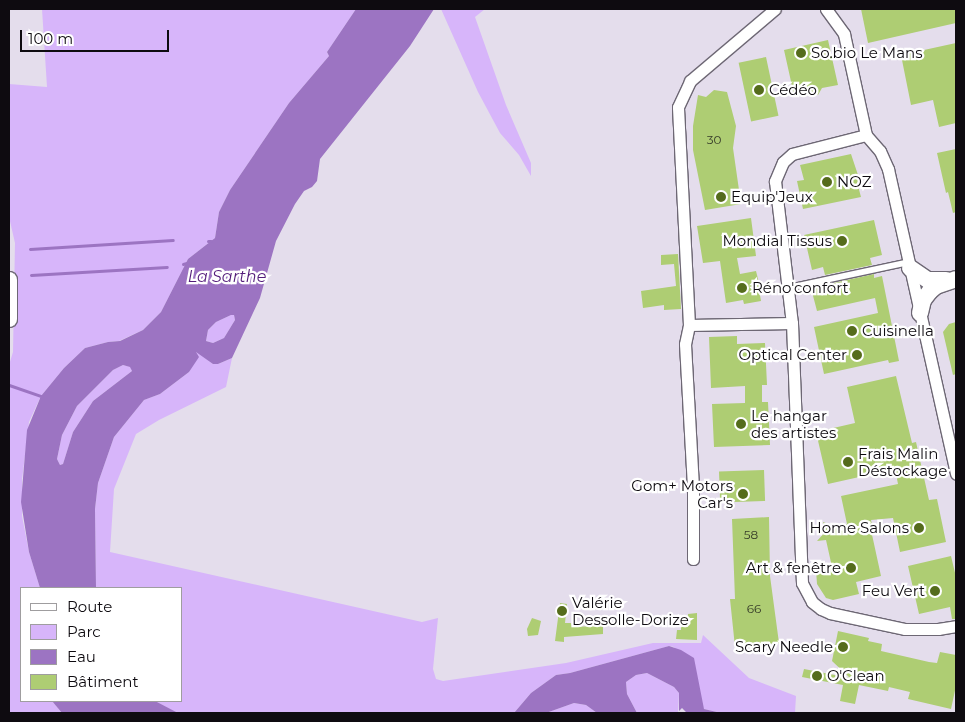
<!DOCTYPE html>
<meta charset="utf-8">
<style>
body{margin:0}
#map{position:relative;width:965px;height:722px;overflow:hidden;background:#e4ddec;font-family:Montserrat,sans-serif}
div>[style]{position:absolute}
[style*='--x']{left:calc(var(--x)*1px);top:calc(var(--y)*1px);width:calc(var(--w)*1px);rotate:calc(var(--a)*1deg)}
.green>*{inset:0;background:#d7b5fa}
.water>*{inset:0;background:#9c74c2}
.stream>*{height:3px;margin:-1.5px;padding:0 1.5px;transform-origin:1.5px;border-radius:1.5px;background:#9c74c2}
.building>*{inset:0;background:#aecd73;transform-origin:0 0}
.roads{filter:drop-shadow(1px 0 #6d6774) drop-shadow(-1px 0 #6d6774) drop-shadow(0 1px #6d6774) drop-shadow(0 -1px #6d6774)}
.lane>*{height:5.5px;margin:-2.75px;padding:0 2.75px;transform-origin:2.75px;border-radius:2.75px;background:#fff}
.street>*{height:11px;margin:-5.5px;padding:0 5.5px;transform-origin:5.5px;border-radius:5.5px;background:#fff}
.secondary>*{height:16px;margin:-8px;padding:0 8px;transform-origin:8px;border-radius:8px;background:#fff}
.dots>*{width:14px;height:14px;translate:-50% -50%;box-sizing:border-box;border:2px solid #fff;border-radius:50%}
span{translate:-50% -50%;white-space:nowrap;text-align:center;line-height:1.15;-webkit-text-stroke:4.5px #fff;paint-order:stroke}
.number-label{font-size:12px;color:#363c29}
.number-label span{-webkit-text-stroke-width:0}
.poi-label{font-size:15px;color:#0e0b10}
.left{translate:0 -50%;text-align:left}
.right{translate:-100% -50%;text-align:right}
.water-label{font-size:16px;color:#531c7a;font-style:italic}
.frame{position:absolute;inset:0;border:10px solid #0e0b10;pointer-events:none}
.legend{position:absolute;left:20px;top:587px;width:162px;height:115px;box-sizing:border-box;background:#fff;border:1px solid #9f9d9f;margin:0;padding:6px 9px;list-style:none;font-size:15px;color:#0e0b10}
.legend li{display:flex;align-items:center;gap:10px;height:25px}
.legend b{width:25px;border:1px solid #9f9d9f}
.scale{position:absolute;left:20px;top:30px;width:149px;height:22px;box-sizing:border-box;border:2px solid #0e0b10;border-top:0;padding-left:6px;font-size:15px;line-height:18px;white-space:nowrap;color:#0e0b10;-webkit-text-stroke:4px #fff;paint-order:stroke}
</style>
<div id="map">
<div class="green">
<div style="clip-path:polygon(42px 9px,356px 9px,327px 52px,329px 56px,289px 103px,230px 190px,219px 212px,215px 238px,188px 259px,161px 312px,143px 330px,119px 341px,108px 342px,85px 348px,64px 368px,41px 396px,29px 422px,22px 480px,22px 516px,29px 552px,40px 588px,21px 588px,21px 701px,52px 701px,62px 713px,9px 713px,9px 365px,13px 352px,15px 243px,9px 217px,9px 84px,47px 87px)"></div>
<div style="clip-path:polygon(441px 9px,485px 9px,475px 17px,506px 105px,531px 163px,531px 176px,519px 155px,500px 133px,478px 92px)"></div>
<div style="clip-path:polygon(231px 315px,234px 315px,235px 320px,224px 338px,213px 343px,206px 341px,208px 330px,216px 322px)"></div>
<div style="clip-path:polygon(197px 351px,213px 364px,218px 364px,232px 358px,226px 387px,159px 420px,136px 434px,114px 489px,110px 552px,422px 622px,438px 618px,433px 669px,436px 679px,443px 681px,566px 663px,653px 643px,701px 643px,703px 635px,749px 678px,796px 696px,795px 713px,721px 713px,704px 709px,674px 647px,669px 646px,570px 673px,556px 675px,531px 693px,514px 713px,178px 713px,162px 706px,155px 701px,181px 701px,181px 588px,96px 588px,95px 509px,98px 483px,114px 437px,144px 400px,160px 394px,189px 372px)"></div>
<div style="clip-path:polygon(123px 365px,131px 367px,132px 371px,93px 401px,73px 432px,63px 464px,60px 465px,57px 459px,62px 435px,77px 406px,113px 370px)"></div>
<div style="clip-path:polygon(647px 673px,674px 687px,679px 693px,678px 713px,637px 713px,627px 694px,626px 682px,636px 675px)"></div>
<div style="clip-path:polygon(574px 703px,586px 705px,597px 713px,546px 713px)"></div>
</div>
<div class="water">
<div style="clip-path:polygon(evenodd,356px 9px,434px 9px,410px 46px,320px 159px,317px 181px,312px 187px,304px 191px,295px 204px,276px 241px,260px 298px,232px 358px,218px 364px,213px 364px,196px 352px,199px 357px,189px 372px,160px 394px,144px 400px,114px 437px,98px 483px,95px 509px,96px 588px,40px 588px,29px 552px,21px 502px,27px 430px,41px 396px,64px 368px,85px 348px,108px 342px,120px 341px,143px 330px,161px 312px,188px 259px,215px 238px,219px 212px,230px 190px,289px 103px,329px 56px,327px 52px,356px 9px,231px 315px,234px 315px,235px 320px,224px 338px,213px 343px,206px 341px,208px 330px,216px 322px,231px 315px,356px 9px,123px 365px,130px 367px,132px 371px,93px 401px,73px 432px,63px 464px,60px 465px,57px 459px,62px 435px,77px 406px,113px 370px,123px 365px)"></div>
<div style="clip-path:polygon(669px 646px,681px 650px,694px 658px,704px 709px,721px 713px,687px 713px,682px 708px,679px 711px,679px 693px,674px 687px,647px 673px,636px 675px,626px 682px,627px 694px,637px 713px,597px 713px,586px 705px,574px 703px,546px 713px,514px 713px,531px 693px,556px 675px,570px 673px)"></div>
<div style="clip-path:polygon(52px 701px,155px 701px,178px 713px,62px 713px)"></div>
</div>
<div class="stream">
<div style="--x:208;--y:241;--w:3;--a:0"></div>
<div style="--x:30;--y:249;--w:143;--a:-3.6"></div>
<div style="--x:183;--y:264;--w:3;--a:-18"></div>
<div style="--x:31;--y:275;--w:136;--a:-3.4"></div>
<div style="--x:9;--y:385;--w:34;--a:19"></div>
</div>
<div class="building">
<div style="clip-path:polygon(861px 9px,955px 9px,956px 23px,868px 43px)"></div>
<div style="clip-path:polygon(828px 40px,838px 85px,822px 88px,818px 95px,811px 91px,794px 95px,784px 50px)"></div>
<div style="clip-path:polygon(956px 43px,956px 123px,939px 127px,933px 100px,911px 105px,901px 55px)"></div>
<div style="left:766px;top:57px;width:60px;height:28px;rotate:78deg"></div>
<div style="clip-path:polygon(714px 90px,727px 92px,736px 126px,733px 148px,741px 204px,705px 210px,693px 150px,693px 126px,698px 95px,706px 97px)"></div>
<div style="clip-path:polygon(956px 149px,956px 212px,953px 213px,948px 192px,946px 193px,937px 153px)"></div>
<div style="clip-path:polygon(851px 154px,860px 181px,857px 182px,861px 197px,803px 209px,797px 181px,804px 180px,800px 165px)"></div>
<div style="clip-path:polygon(751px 218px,756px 256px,737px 258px,740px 274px,756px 271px,762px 295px,760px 295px,761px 301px,744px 304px,743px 300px,726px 303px,720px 261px,703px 263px,697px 226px)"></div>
<div style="clip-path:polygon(874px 220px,882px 255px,870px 258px,872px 265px,825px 275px,823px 267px,812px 270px,804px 235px)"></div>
<div style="clip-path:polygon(678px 254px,681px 309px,664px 310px,664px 305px,643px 308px,641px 291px,676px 286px,674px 264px,661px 265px,661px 255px)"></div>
<div style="clip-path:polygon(874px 274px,874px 278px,882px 276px,899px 361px,889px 363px,888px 360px,824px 374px,814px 327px,878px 313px,875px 298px,817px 311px,811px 288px)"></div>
<div style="clip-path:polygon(956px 322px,956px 374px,953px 375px,943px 332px,949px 324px)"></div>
<div style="clip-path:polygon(737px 336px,737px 344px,765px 343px,767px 385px,762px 385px,762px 402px,768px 402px,770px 445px,714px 447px,712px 404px,745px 403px,745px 386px,711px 388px,709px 337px)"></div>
<div style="clip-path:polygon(896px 376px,912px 443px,916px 442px,929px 500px,937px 499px,946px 542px,900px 552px,893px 518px,871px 520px,873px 530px,871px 530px,881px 576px,856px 582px,859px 594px,833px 600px,826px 598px,817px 584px,816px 570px,832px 567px,826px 540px,817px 541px,825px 532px,823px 522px,833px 526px,847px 524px,841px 496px,898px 484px,895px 469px,828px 484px,816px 432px,855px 423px,847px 387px)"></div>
<div style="left:764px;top:470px;width:31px;height:45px;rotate:88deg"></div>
<div style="clip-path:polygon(769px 517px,770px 576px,779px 643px,735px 647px,730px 599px,735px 599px,732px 519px)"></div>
<div style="clip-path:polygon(951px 556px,956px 577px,956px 619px,952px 619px,950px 607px,919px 614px,908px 566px)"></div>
<div style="clip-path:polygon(560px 603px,567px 604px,565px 623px,571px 623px,572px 627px,595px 626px,594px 622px,603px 623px,603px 634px,564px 637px,564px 642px,555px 641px)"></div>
<div style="clip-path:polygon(697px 613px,697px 640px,676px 639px,677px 630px,681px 630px,681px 627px,688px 627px,688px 614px)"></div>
<div style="clip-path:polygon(532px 618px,541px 621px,538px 635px,528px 636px,527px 629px)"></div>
<div style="clip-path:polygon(838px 631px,869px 638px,868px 641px,882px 644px,881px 651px,929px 662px,937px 663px,940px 652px,956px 655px,956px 686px,951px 709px,908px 699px,910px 692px,889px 687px,888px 691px,859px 685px,855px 704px,840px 701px,843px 685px,802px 677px,804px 669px,850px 678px,832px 661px)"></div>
</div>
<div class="roads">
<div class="lane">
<div style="--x:788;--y:288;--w:124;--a:-12.1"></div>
</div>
<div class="street">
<div style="--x:826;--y:9;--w:31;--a:54"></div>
<div style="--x:844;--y:34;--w:103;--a:77.7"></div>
<div style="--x:866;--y:135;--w:21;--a:49"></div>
<div style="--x:880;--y:151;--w:20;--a:66"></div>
<div style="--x:888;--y:169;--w:312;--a:77.4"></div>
<div style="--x:866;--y:135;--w:76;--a:165.6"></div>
<div style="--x:792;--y:154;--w:12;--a:138"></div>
<div style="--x:783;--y:162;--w:21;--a:113"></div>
<div style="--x:775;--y:181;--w:143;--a:83.2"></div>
<div style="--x:792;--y:323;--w:260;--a:87.8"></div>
<div style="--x:802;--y:583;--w:21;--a:62"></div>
<div style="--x:812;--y:602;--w:11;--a:38"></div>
<div style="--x:821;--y:609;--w:10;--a:24"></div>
<div style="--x:830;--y:613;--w:77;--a:12"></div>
<div style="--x:905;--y:629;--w:33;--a:0"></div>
<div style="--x:938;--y:629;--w:18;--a:-9"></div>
<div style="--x:689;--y:325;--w:103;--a:-1.1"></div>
<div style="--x:693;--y:559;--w:72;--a:-90"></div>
<div style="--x:693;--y:487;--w:143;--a:-93.2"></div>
<div style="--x:685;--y:344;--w:19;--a:-78"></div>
<div style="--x:689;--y:325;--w:218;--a:-92.9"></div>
<div style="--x:678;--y:107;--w:29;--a:-65"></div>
<div style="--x:690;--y:81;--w:111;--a:-40.3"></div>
</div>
<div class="secondary">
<div style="--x:910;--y:268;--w:22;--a:34"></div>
<div style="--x:928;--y:280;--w:18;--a:0"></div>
<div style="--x:9;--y:280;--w:39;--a:90"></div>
<div style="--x:920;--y:313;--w:13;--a:-77"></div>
<div style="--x:923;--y:300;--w:11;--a:-52"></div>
<div style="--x:930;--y:291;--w:8;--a:-40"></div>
<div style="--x:936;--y:286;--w:21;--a:-19"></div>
</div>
</div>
<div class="dots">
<div style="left:801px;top:53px;background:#556c1c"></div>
<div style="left:759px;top:90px;background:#556c1c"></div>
<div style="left:827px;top:182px;background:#556c1c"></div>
<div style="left:721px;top:197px;background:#556c1c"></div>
<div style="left:842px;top:241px;background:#556c1c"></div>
<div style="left:742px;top:288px;background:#556c1c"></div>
<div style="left:852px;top:331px;background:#556c1c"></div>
<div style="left:857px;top:355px;background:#556c1c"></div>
<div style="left:741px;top:424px;background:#556c1c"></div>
<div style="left:848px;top:462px;background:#556c1c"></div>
<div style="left:743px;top:494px;background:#556c1c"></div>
<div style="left:919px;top:528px;background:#556c1c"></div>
<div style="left:851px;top:568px;background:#556c1c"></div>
<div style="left:935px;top:591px;background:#556c1c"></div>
<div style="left:562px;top:611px;background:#556c1c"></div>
<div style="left:843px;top:647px;background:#556c1c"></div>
<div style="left:817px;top:676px;background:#556c1c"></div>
</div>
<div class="number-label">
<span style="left:714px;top:140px">30</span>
<span style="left:751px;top:535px">58</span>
<span style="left:754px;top:609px">66</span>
</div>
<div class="poi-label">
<span class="left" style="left:811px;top:53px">So.bio Le Mans</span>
<span class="left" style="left:769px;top:90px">Cédéo</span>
<span class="left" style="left:837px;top:182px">NOZ</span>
<span class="left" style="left:731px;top:197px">Equip'Jeux</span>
<span class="right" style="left:832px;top:241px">Mondial Tissus</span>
<span class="left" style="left:752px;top:288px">Réno'confort</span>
<span class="left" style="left:862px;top:331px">Cuisinella</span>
<span class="right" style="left:847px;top:355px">Optical Center</span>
<span class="left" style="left:751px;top:424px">Le hangar<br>des artistes</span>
<span class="left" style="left:858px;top:462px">Frais Malin<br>Déstockage</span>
<span class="right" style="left:733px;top:494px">Gom+ Motors<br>Car's</span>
<span class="right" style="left:909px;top:528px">Home Salons</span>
<span class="right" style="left:841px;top:568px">Art &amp; fenêtre</span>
<span class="right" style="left:925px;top:591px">Feu Vert</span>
<span class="left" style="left:572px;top:611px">Valérie<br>Dessolle-Dorize</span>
<span class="right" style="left:833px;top:647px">Scary Needle</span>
<span class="left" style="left:827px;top:676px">O'Clean</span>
</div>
<div class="water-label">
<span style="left:227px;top:277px">La Sarthe</span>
</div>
<div class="frame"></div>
<ul class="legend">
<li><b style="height:6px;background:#fff"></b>Route</li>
<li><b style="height:14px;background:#d7b5fa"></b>Parc</li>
<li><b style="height:14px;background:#9c74c2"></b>Eau</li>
<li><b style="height:14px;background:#aecd73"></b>Bâtiment</li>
</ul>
<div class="scale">100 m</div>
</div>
